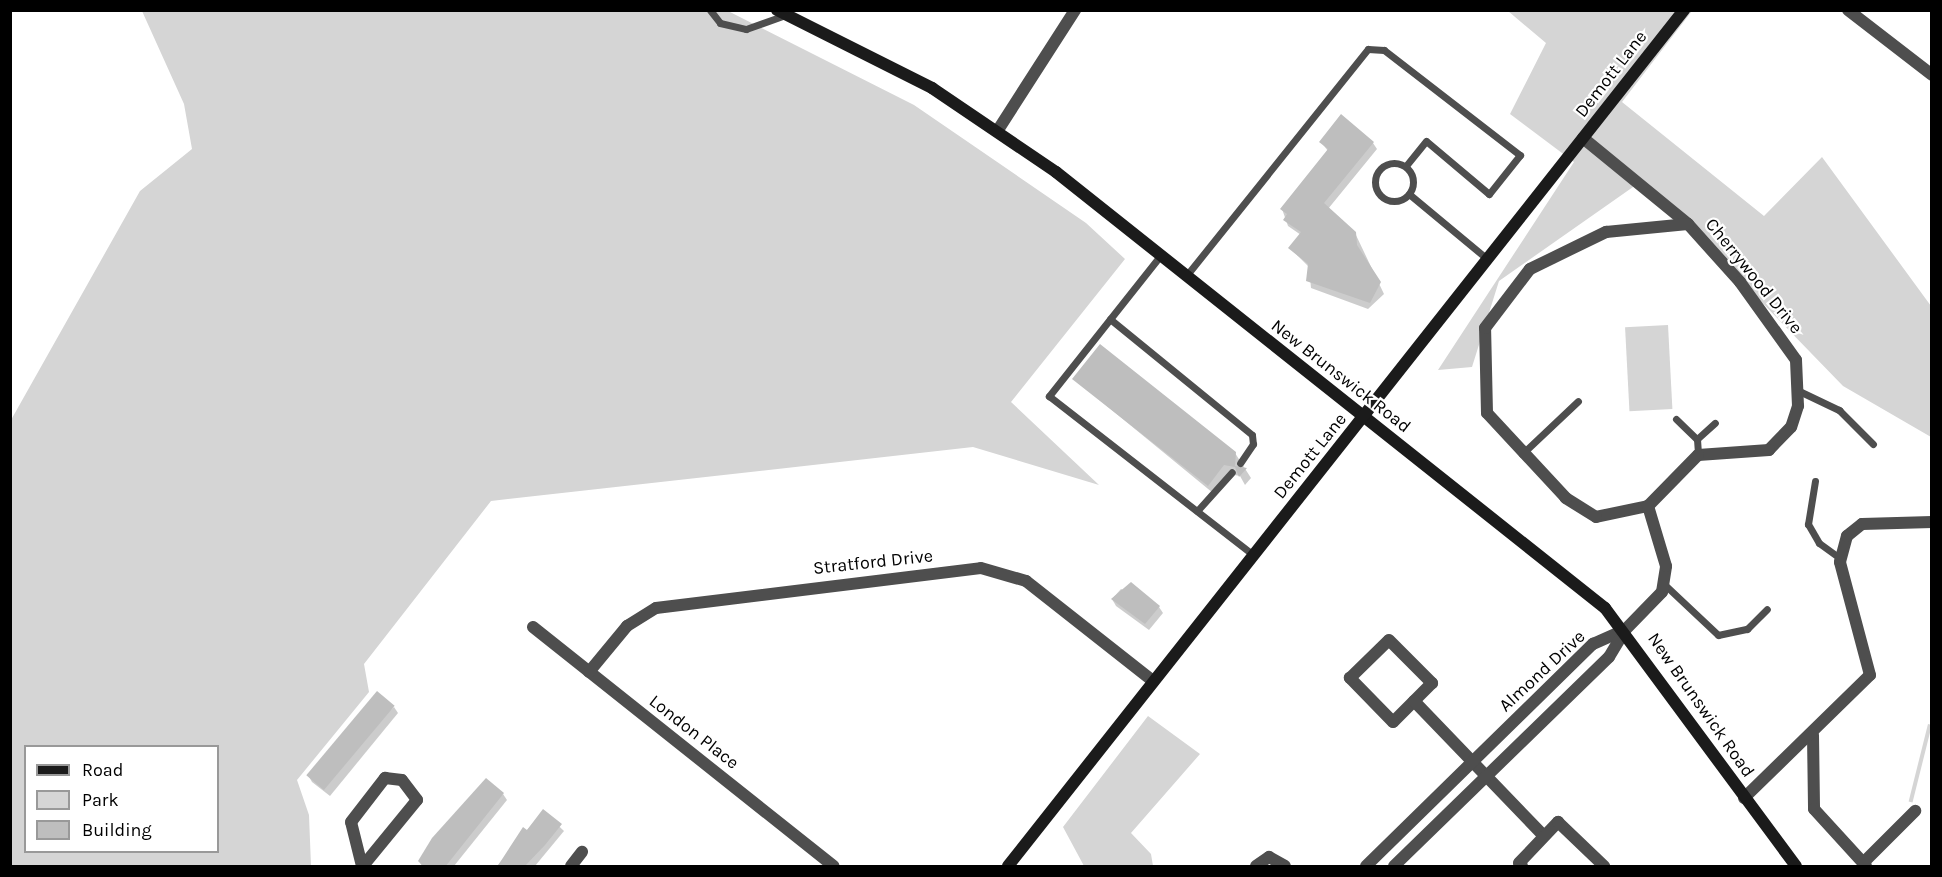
<!DOCTYPE html>
<style>
body{margin:0}
#map{position:relative;width:1942px;height:877px;overflow:hidden;background:#fff;font-family:Karla,sans-serif}
div>[style]{position:absolute}
[style*='--x']{left:calc(var(--x)*1px);top:calc(var(--y)*1px);width:calc(var(--w)*1px);rotate:calc(var(--a)*1deg)}
.green>*{inset:0;background:#d5d5d5;transform-origin:0 0}
.shadow>*{inset:0;background:#0003}
.building>*{inset:0;background:#bebebe;transform-origin:0 0}
.lane>*{height:7px;margin:-3.5px;padding:0 3.5px;transform-origin:3.5px;border-radius:3.5px;background:#4e4e4e}
.lane>.ring{margin:-3.5px;padding:0;box-sizing:content-box;background:none;border:7px solid #4e4e4e;border-radius:50%}
.street>*{height:12px;margin:-6px;padding:0 6px;transform-origin:6px;border-radius:6px;background:#4e4e4e}
.secondary>*{height:12px;margin:-6px;padding:0 6px;transform-origin:6px;border-radius:6px;background:#1b1b1b}
span{translate:-50% -50%;white-space:nowrap;text-align:center;line-height:1.15;-webkit-text-stroke:4.5px #fff;paint-order:stroke}
.street-label{font-size:18px;color:#000}
.frame{position:absolute;inset:0;border:12px solid #000;pointer-events:none}
.legend{position:absolute;left:24px;top:745px;width:195px;height:108px;box-sizing:border-box;background:#fff;border:2px solid #999;margin:0;padding:8px 10px;list-style:none;font-size:18px;color:#000}
.legend li{display:flex;align-items:center;gap:12px;height:30px}
.legend b{width:30px;border:2px solid #999}
</style>
<div id="map">
<div class="green">
<div style="clip-path:polygon(evenodd,142px 11px,728px 11px,914px 105px,1086px 223px,1125px 259px,1011px 402px,1099px 485px,973px 447px,491px 501px,364px 664px,369px 692px,297px 780px,309px 815px,311px 866px,11px 866px,11px 420px,140px 191px,192px 149px,184px 104px,142px 11px,26px 746px,218px 746px,218px 852px,26px 852px,26px 746px)"></div>
<div style="clip-path:polygon(1508px 11px,1692px 11px,1622px 102px,1764px 216px,1822px 157px,1931px 306px,1931px 437px,1843px 386px,1643px 180px,1499px 281px,1472px 367px,1438px 370px,1574px 162px,1510px 114px,1546px 43px)"></div>
<div style="left:1668px;top:325px;width:84px;height:43px;rotate:87deg"></div>
<div style="clip-path:polygon(1148px 716px,1200px 754px,1131px 833px,1151px 854px,1153px 866px,1084px 866px,1063px 827px)"></div>
<div style="left:1928px;top:724px;width:4px;height:80px;rotate:14deg"></div>
</div>
<div class="shadow">
<div style="clip-path:polygon(1321px 142px,1373px 143px,1377px 149px,1328px 209px,1355px 233px,1384px 294px,1368px 309px,1311px 288px,1309px 267px,1290px 248px,1301px 235px,1288px 226px,1282px 209px,1328px 151px)"></div>
<div style="clip-path:polygon(1074px 379px,1235px 453px,1251px 478px,1245px 485px,1240px 476px,1229px 474px,1213px 493px)"></div>
<div style="clip-path:polygon(1121px 589px,1159px 607px,1163px 613px,1149px 630px,1116px 606px,1112px 599px)"></div>
<div style="clip-path:polygon(394px 707px,398px 713px,330px 796px,312px 782px,308px 775px)"></div>
<div style="clip-path:polygon(503px 794px,507px 800px,454px 866px,422px 866px,419px 861px)"></div>
<div style="clip-path:polygon(543px 811px,564px 831px,535px 866px,497px 866px)"></div>
</div>
<div class="building">
<div style="clip-path:polygon(1341px 114px,1374px 142px,1324px 203px,1356px 232px,1357px 245px,1381px 282px,1370px 303px,1306px 281px,1308px 264px,1288px 248px,1301px 232px,1283px 220px,1287px 214px,1280px 209px,1328px 149px,1319px 142px)"></div>
<div style="clip-path:polygon(1100px 344px,1236px 452px,1235px 466px,1247px 468px,1239px 477px,1235px 467px,1224px 465px,1208px 486px,1072px 379px)"></div>
<div style="clip-path:polygon(1131px 582px,1160px 606px,1145px 624px,1111px 599px)"></div>
<div style="left:377px;top:691px;width:23px;height:110px;rotate:40deg"></div>
<div style="clip-path:polygon(486px 778px,504px 793px,445px 867px,424px 867px,418px 861px,432px 838px)"></div>
<div style="clip-path:polygon(543px 809px,562px 824px,545px 845px,524px 867px,497px 867px,523px 827px,527px 830px)"></div>
</div>
<div class="lane">
<div style="--x:710;--y:10;--w:16;--a:52"></div>
<div style="--x:720;--y:23;--w:27;--a:13"></div>
<div style="--x:746;--y:29;--w:41;--a:-19.7"></div>
<div class="ring" style="left:1375px;top:163px;width:31px;height:31px"></div>
<div style="--x:1409;--y:194;--w:100;--a:39.7"></div>
<div style="--x:1160;--y:256;--w:179;--a:128.4"></div>
<div style="--x:1049;--y:396;--w:259;--a:37.9"></div>
<div style="--x:1186;--y:276;--w:291;--a:-51.3"></div>
<div style="--x:1368;--y:49;--w:16;--a:4"></div>
<div style="--x:1384;--y:50;--w:172;--a:37.7"></div>
<div style="--x:1520;--y:155;--w:50;--a:128.5"></div>
<div style="--x:1489;--y:194;--w:82;--a:-139.9"></div>
<div style="--x:1426;--y:141;--w:32;--a:129"></div>
<div style="--x:1110;--y:319;--w:183;--a:39.2"></div>
<div style="--x:1252;--y:435;--w:9;--a:84"></div>
<div style="--x:1253;--y:444;--w:23;--a:124"></div>
<div style="--x:1797;--y:390;--w:47;--a:25.5"></div>
<div style="--x:1839;--y:410;--w:48;--a:45"></div>
<div style="--x:1676;--y:419;--w:29;--a:44"></div>
<div style="--x:1697;--y:439;--w:16;--a:86"></div>
<div style="--x:1697;--y:439;--w:24;--a:-42"></div>
<div style="--x:1522;--y:454;--w:77;--a:-43.4"></div>
<div style="--x:1815;--y:481;--w:44;--a:99.2"></div>
<div style="--x:1808;--y:524;--w:22;--a:60"></div>
<div style="--x:1819;--y:543;--w:26;--a:36"></div>
<div style="--x:1197;--y:511;--w:52;--a:-48.1"></div>
<div style="--x:1665;--y:585;--w:73;--a:43.3"></div>
<div style="--x:1718;--y:635;--w:30;--a:-12"></div>
<div style="--x:1747;--y:629;--w:28;--a:-45"></div>
</div>
<div class="street">
<div style="--x:1848;--y:10;--w:106;--a:37.7"></div>
<div style="--x:998;--y:130;--w:143;--a:-57.3"></div>
<div style="--x:1583;--y:138;--w:136;--a:39.3"></div>
<div style="--x:1688;--y:224;--w:78;--a:48.1"></div>
<div style="--x:1740;--y:282;--w:96;--a:54.3"></div>
<div style="--x:1796;--y:360;--w:46;--a:87.5"></div>
<div style="--x:1798;--y:406;--w:22;--a:108"></div>
<div style="--x:1791;--y:427;--w:32;--a:134"></div>
<div style="--x:1769;--y:450;--w:71;--a:176"></div>
<div style="--x:1698;--y:455;--w:71;--a:134.4"></div>
<div style="--x:1648;--y:506;--w:53;--a:168.1"></div>
<div style="--x:1596;--y:517;--w:36;--a:-148"></div>
<div style="--x:1566;--y:498;--w:116;--a:-132.9"></div>
<div style="--x:1487;--y:413;--w:85;--a:-91.3"></div>
<div style="--x:1485;--y:328;--w:74;--a:-52.7"></div>
<div style="--x:1530;--y:269;--w:85;--a:-26"></div>
<div style="--x:1606;--y:232;--w:82;--a:-5.6"></div>
<div style="--x:533;--y:627;--w:384;--a:38.5"></div>
<div style="--x:1389;--y:640;--w:61;--a:45"></div>
<div style="--x:1432;--y:683;--w:55;--a:135"></div>
<div style="--x:1393;--y:722;--w:62;--a:-134.3"></div>
<div style="--x:1350;--y:678;--w:54;--a:-44.3"></div>
<div style="--x:589;--y:672;--w:60;--a:-50.4"></div>
<div style="--x:627;--y:626;--w:34;--a:-32"></div>
<div style="--x:656;--y:608;--w:327;--a:-7"></div>
<div style="--x:981;--y:568;--w:47;--a:16.1"></div>
<div style="--x:1026;--y:581;--w:162;--a:38.2"></div>
<div style="--x:1414;--y:701;--w:187;--a:46.1"></div>
<div style="--x:1813;--y:735;--w:74;--a:89.2"></div>
<div style="--x:1814;--y:809;--w:77;--a:47.6"></div>
<div style="--x:1744;--y:798;--w:176;--a:-44.3"></div>
<div style="--x:1870;--y:675;--w:117;--a:-104.9"></div>
<div style="--x:1840;--y:562;--w:27;--a:-75"></div>
<div style="--x:1847;--y:536;--w:19;--a:-39"></div>
<div style="--x:1862;--y:524;--w:70;--a:-1.6"></div>
<div style="--x:1863;--y:863;--w:74;--a:-45"></div>
<div style="--x:362;--y:866;--w:45;--a:-104"></div>
<div style="--x:351;--y:822;--w:56;--a:-52.3"></div>
<div style="--x:385;--y:778;--w:17;--a:7"></div>
<div style="--x:402;--y:780;--w:25;--a:53"></div>
<div style="--x:417;--y:800;--w:85;--a:129.3"></div>
<div style="--x:571;--y:866;--w:18;--a:-52"></div>
<div style="--x:1256;--y:866;--w:16;--a:-35"></div>
<div style="--x:1269;--y:857;--w:18;--a:29"></div>
<div style="--x:1366;--y:866;--w:318;--a:-44.4"></div>
<div style="--x:1593;--y:644;--w:35;--a:-24"></div>
<div style="--x:1394;--y:866;--w:300;--a:-44.2"></div>
<div style="--x:1609;--y:657;--w:31;--a:-59"></div>
<div style="--x:1625;--y:630;--w:53;--a:-45.8"></div>
<div style="--x:1662;--y:592;--w:26;--a:-81"></div>
<div style="--x:1666;--y:566;--w:63;--a:-106.7"></div>
<div style="--x:1522;--y:866;--w:4;--a:-135"></div>
<div style="--x:1519;--y:863;--w:57;--a:-46.4"></div>
<div style="--x:1558;--y:822;--w:64;--a:43.7"></div>
</div>
<div class="secondary">
<div style="--x:777;--y:10;--w:174;--a:26.7"></div>
<div style="--x:932;--y:88;--w:150;--a:34.1"></div>
<div style="--x:1056;--y:172;--w:701;--a:38.46"></div>
<div style="--x:1605;--y:608;--w:321;--a:53.5"></div>
<div style="--x:1008;--y:866;--w:1091;--a:-51.7"></div>
</div>
<div class="street-label">
<span style="left:1611px;top:74px;rotate:-52deg">Demott Lane</span>
<span style="left:1754px;top:276px;rotate:51deg">Cherrywood Drive</span>
<span style="left:1341px;top:376px;rotate:38deg">New Brunswick Road</span>
<span style="left:1310px;top:456px;rotate:-51deg">Demott Lane</span>
<span style="left:873px;top:562px;rotate:-6deg">Stratford Drive</span>
<span style="left:1542px;top:671px;rotate:-43deg">Almond Drive</span>
<span style="left:1701px;top:705px;rotate:55deg">New Brunswick Road</span>
<span style="left:694px;top:732px;rotate:38deg">London Place</span>
</div>
<div class="frame"></div>
<ul class="legend">
<li><b style="height:8px;background:#1b1b1b"></b>Road</li>
<li><b style="height:16px;background:#d5d5d5"></b>Park</li>
<li><b style="height:16px;background:#bebebe"></b>Building</li>
</ul>
</div>
